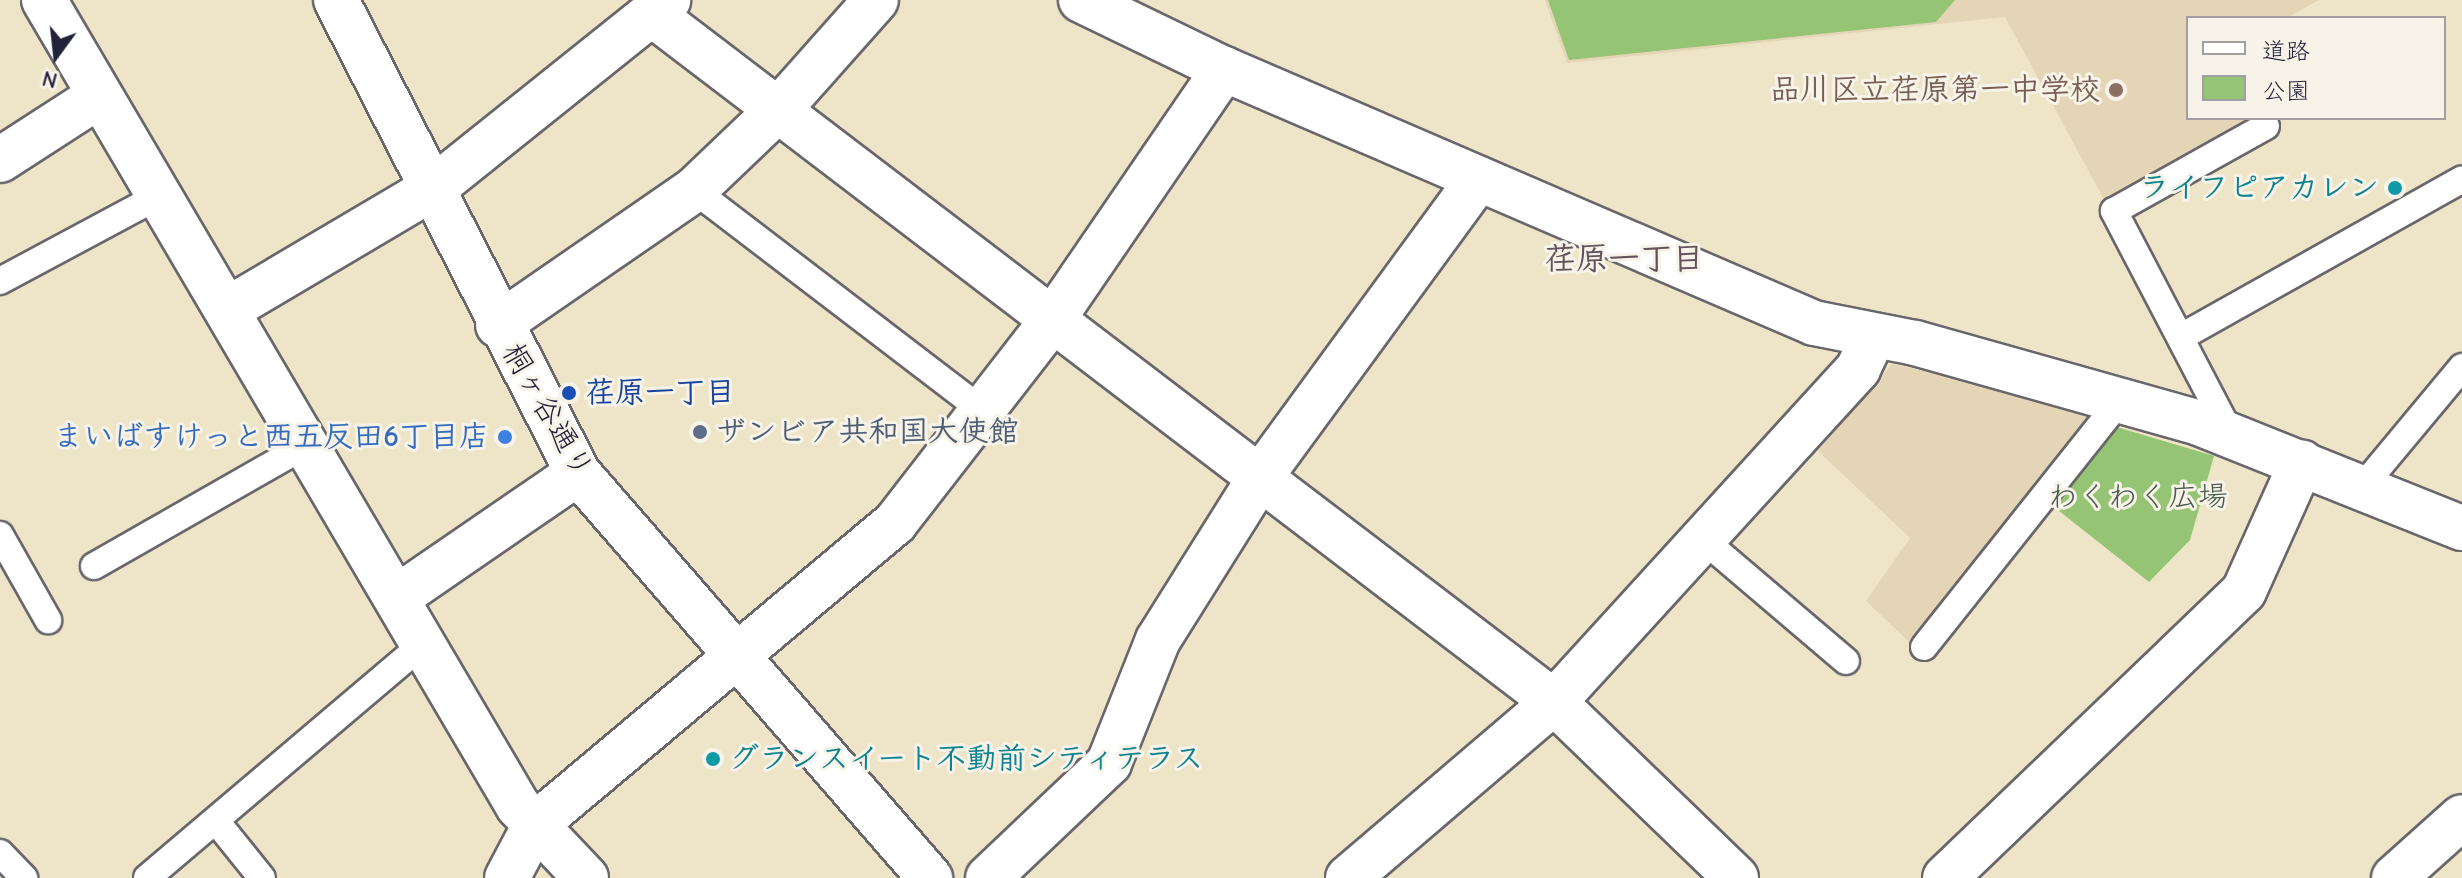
<!DOCTYPE html>
<meta charset="utf-8">
<style>
body{margin:0}
#map{position:relative;width:2462px;height:878px;overflow:hidden;background:#eee5c8;font-family:"Comic Neue","Klee One",sans-serif}
div>[style]{position:absolute}
[style*='--x']{left:calc(var(--x)*1px);top:calc(var(--y)*1px);width:calc(var(--w)*1px);rotate:calc(var(--a)*1deg)}
.built>*{inset:0;background:#e5d5b7}
.green>*{inset:0;background:#95c574}
.roads{filter:drop-shadow(2px 0 #69666c) drop-shadow(-2px 0 #69666c) drop-shadow(0 2px #69666c) drop-shadow(0 -2px #69666c)}
.service>*{height:26px;margin:-13px;padding:0 13px;transform-origin:13px;border-radius:13px;background:#fff}
.minor>*{height:44px;margin:-22px;padding:0 22px;transform-origin:22px;border-radius:22px;background:#fff}
.tertiary>*{height:44px;margin:-22px;padding:0 22px;transform-origin:22px;border-radius:22px;background:#fff}
.dots>*{width:22px;height:22px;translate:-50% -50%;box-sizing:border-box;border:4px solid #f7f3e8;border-radius:50%}
span{translate:-50% -50%;white-space:nowrap;text-align:center;line-height:1.15;-webkit-text-stroke:6px #f7f3e8;paint-order:stroke}
.education-label{font-size:30px;color:#785e54;font-weight:700}
.right{translate:-100% -50%;text-align:right}
.culture-label{font-size:30px;color:#0d838f;font-weight:700}
.left{translate:0 -50%;text-align:left}
.transit-label{font-size:30px;color:#164399;font-weight:700}
.street-label{font-size:30px;color:#22223b}
.service-label{font-size:30px;color:#4e5e75;font-weight:700}
.shop-label{font-size:30px;color:#366cbe;font-weight:700}
.park-label{font-size:30px;color:#4a5b4f}
.neighbourhood-label{font-size:32px;color:#63525b;font-weight:700}
.legend{position:absolute;left:2186px;top:16px;width:260px;height:104px;box-sizing:border-box;background:#f7f3e8;border:2px solid #a29fa3;margin:0;padding:10px 14px;list-style:none;font-size:24px;color:#22223b}
.legend li{display:flex;align-items:center;gap:16px;height:40px}
.legend b{width:40px;border:2px solid #a29fa3}
.north{position:absolute;left:16px;top:16px;width:80px;height:80px;-webkit-text-stroke:6px #f7f3e8;paint-order:stroke;rotate:195deg;font-size:22px;font-weight:700;line-height:32px;text-align:center;color:#22223b}
.north::after{content:'';display:block;margin:auto;width:28px;height:36px;background:#22223b;clip-path:polygon(50% 0,100% 100%,50% 72%,0 100%)}
</style>
<div id="map">
<div class="built">
<div style="clip-path:polygon(1545px 0,2319px 0,2287px 18px,2188px 18px,2188px 118px,2260px 118px,2107px 205px,2005px 17px,1567px 63px)"></div>
<div style="clip-path:polygon(1892px 364px,2099px 410px,1908px 641px,1866px 601px,1910px 538px,1818px 451px)"></div>
</div>
<div class="green">
<div style="clip-path:polygon(1548px 0,1955px 0,1936px 22px,1569px 60px)"></div>
<div style="clip-path:polygon(2110px 425px,2214px 456px,2190px 540px,2149px 582px,2049px 503px)"></div>
</div>
<div class="roads">
<div class="service">
<div style="--x:694;--y:190;--w:359;--a:37.4"></div>
<div style="--x:0;--y:281;--w:186;--a:-28.2"></div>
<div style="--x:2181;--y:337;--w:322;--a:-29.3"></div>
<div style="--x:2231;--y:435;--w:253;--a:-117.6"></div>
<div style="--x:2114;--y:211;--w:174;--a:-29.2"></div>
<div style="--x:2363;--y:486;--w:155;--a:-50.2"></div>
<div style="--x:0;--y:535;--w:98;--a:60.5"></div>
<div style="--x:1705;--y:541;--w:185;--a:40.4"></div>
<div style="--x:94;--y:566;--w:250;--a:-29.7"></div>
<div style="--x:1924;--y:647;--w:317;--a:-51.5"></div>
<div style="--x:216;--y:821;--w:73;--a:51.1"></div>
<div style="--x:0;--y:853;--w:35;--a:46"></div>
<div style="--x:147;--y:878;--w:363;--a:-40.3"></div>
</div>
<div class="minor">
<div style="--x:44;--y:0;--w:935;--a:59.54"></div>
<div style="--x:518;--y:806;--w:99;--a:46.6"></div>
<div style="--x:1081;--y:0;--w:159;--a:25.8"></div>
<div style="--x:1224;--y:69;--w:642;--a:23.29"></div>
<div style="--x:1814;--y:323;--w:103;--a:11.2"></div>
<div style="--x:1915;--y:343;--w:295;--a:15.7"></div>
<div style="--x:2199;--y:423;--w:283;--a:21.8"></div>
<div style="--x:652;--y:14;--w:1134;--a:37.33"></div>
<div style="--x:1554;--y:702;--w:253;--a:44"></div>
<div style="--x:0;--y:160;--w:118;--a:-32.9"></div>
<div style="--x:230;--y:308;--w:238;--a:-30.6"></div>
<div style="--x:435;--y:187;--w:299;--a:-38.7"></div>
<div style="--x:498;--y:325;--w:238;--a:-34.6"></div>
<div style="--x:694;--y:190;--w:120;--a:-43.7"></div>
<div style="--x:781;--y:107;--w:143;--a:-48.4"></div>
<div style="--x:399;--y:596;--w:217;--a:-34.5"></div>
<div style="--x:507;--y:878;--w:60;--a:-62.2"></div>
<div style="--x:535;--y:825;--w:470;--a:-40"></div>
<div style="--x:895;--y:523;--w:258;--a:-52.2"></div>
<div style="--x:1053;--y:319;--w:303;--a:-55.6"></div>
<div style="--x:988;--y:878;--w:167;--a:-43.5"></div>
<div style="--x:1109;--y:763;--w:132;--a:-68.3"></div>
<div style="--x:1158;--y:640;--w:194;--a:-57.9"></div>
<div style="--x:1261;--y:476;--w:368;--a:-53.8"></div>
<div style="--x:1348;--y:878;--w:271;--a:-40.5"></div>
<div style="--x:1554;--y:702;--w:451;--a:-47.6"></div>
<div style="--x:1858;--y:369;--w:33;--a:-65"></div>
<div style="--x:1945;--y:878;--w:414;--a:-43.8"></div>
<div style="--x:2244;--y:591;--w:141;--a:-65.8"></div>
<div style="--x:2394;--y:878;--w:91;--a:-41.9"></div>
</div>
<div class="tertiary">
<div style="--x:336;--y:0;--w:531;--a:62.9"></div>
<div style="--x:578;--y:473;--w:537;--a:49"></div>
</div>
</div>
<div class="dots">
<div style="left:2116px;top:90px;background:#8d6e63"></div>
<div style="left:2395px;top:188px;background:#0f9aa8"></div>
<div style="left:569px;top:393px;background:#1a4fb4"></div>
<div style="left:700px;top:432px;background:#5c6f8a"></div>
<div style="left:505px;top:437px;background:#3f7fe0"></div>
<div style="left:713px;top:759px;background:#0f9aa8"></div>
</div>
<div class="education-label">
<span class="right" style="left:2100px;top:90px">品川区立荏原第一中学校</span>
</div>
<div class="culture-label">
<span class="right" style="left:2379px;top:188px">ライフピアカレン</span>
<span class="left" style="left:729px;top:759px">グランスイート不動前シティテラス</span>
</div>
<div class="transit-label">
<span class="left" style="left:585px;top:393px">荏原一丁目</span>
</div>
<div class="street-label">
<span style="left:547px;top:411px;rotate:60deg">桐ヶ谷通り</span>
</div>
<div class="service-label">
<span class="left" style="left:716px;top:432px">ザンビア共和国大使館</span>
</div>
<div class="shop-label">
<span class="right" style="left:489px;top:437px">まいばすけっと西五反田6丁目店</span>
</div>
<div class="park-label">
<span style="left:2138px;top:497px">わくわく広場</span>
</div>
<div class="neighbourhood-label">
<span style="left:1624px;top:259px">荏原一丁目</span>
</div>
<ul class="legend">
<li><b style="height:10px;background:#fff"></b>道路</li>
<li><b style="height:22px;background:#95c574"></b>公園</li>
</ul>
<div class="north">N</div>
</div>
